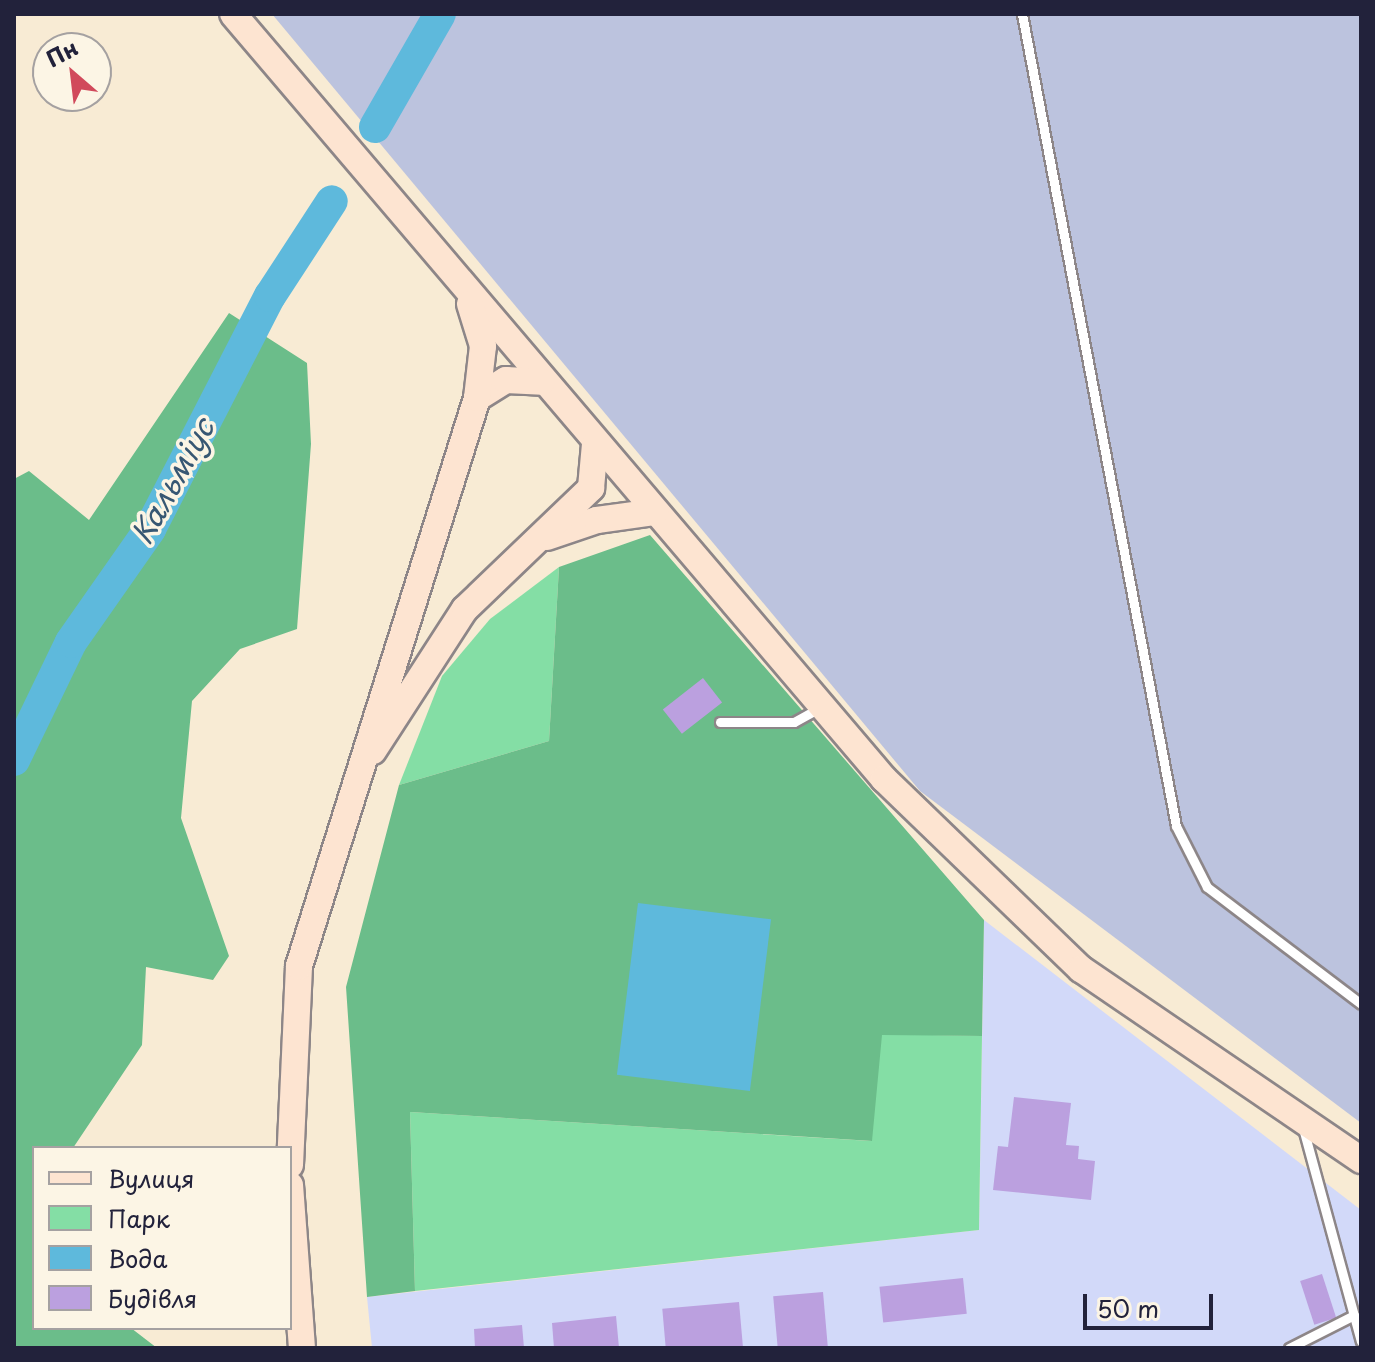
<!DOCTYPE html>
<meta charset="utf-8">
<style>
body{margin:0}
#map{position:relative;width:1375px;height:1362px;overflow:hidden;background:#f8ebd4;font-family:"Playpen Sans",sans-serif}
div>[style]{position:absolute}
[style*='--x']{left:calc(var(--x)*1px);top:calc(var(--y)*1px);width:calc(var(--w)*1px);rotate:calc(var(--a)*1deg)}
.built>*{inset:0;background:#d2d9f9}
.industrial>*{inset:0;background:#bcc3de}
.green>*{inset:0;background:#84dea5}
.forest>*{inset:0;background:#6bbd8a}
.water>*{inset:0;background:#5eb9dc;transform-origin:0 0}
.river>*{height:32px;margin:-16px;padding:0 16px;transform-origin:16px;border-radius:16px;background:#5eb9dc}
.building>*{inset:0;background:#bba0df;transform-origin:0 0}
.roads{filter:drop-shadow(2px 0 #8d8688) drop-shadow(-2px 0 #8d8688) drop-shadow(0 2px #8d8688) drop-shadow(0 -2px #8d8688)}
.lane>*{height:9px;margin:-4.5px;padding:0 4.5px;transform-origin:4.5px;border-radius:4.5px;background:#fff}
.secondary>*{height:26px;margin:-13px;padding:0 13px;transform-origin:13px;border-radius:13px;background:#fde4d1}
span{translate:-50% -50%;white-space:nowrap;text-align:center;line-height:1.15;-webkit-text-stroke:7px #fcf5e5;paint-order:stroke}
.water-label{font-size:30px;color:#375773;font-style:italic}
.frame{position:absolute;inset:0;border:16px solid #22223b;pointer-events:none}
.legend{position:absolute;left:32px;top:1146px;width:260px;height:184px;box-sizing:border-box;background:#fcf5e5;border:2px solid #a5a1a1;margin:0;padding:10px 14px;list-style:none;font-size:24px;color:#22223b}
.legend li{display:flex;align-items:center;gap:16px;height:40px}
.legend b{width:40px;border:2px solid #a5a1a1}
.north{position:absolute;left:32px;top:32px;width:80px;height:80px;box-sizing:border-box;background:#fcf5e5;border:2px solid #a5a1a1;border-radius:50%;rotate:332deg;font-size:22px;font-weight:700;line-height:32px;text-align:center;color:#22223b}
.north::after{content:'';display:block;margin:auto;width:28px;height:36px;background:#d1495b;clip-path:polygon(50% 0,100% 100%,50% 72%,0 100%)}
.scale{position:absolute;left:1083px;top:1294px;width:130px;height:36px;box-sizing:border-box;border:4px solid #22223b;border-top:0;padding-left:10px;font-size:24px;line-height:28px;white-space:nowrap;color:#22223b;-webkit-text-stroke:6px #fcf5e5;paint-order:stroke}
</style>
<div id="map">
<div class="built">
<div style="clip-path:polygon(984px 920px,1361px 1210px,1361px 1348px,372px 1348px,367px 1297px,979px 1230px)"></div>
</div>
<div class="industrial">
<div style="clip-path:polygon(272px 14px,1361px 14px,1361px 1123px,920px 791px)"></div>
</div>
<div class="green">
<div style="clip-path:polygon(559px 567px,549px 741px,399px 785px,442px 676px,490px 619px)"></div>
<div style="clip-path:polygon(881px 1034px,982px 1036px,979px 1230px,415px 1291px,410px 1112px,871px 1141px)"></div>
</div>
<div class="forest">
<div style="clip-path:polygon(229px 313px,307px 363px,311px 444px,297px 629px,240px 649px,192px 701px,181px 818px,229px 956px,213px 980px,146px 967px,142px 1045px,73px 1148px,34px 1148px,34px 1328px,131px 1328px,157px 1348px,14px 1348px,14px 479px,29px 471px,89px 520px)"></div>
<div style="clip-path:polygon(650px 535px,984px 920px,982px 1036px,882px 1035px,872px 1141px,410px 1112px,415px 1291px,367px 1297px,346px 987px,399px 785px,549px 741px,559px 567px)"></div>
</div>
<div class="water">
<div style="left:638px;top:903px;width:134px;height:173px;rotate:7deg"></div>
</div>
<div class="river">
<div style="--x:375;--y:127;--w:130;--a:-60.1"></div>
<div style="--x:14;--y:760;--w:131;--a:-64.2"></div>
<div style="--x:71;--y:642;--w:138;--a:-55"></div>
<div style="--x:150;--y:529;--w:262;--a:-62.8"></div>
<div style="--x:270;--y:296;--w:113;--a:-56.9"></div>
</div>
<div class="building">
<div style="left:703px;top:678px;width:31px;height:51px;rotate:52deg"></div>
<div style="clip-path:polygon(1014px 1097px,1071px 1103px,1066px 1145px,1079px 1146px,1078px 1159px,1095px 1161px,1091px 1200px,993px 1190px,998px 1146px,1008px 1147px)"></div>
<div style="left:1322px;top:1274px;width:46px;height:23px;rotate:72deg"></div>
<div style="left:963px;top:1278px;width:36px;height:84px;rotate:84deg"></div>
<div style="left:823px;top:1292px;width:56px;height:50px;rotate:85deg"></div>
<div style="left:739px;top:1302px;width:46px;height:77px;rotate:85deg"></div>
<div style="clip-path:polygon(616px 1316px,619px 1348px,554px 1348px,552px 1323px)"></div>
<div style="clip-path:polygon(522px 1325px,524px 1348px,475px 1348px,474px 1329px)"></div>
</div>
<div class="roads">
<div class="lane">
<div style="--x:1022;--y:14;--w:826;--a:79.26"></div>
<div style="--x:1176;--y:826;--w:68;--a:63.1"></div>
<div style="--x:1207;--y:887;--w:193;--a:37.2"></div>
<div style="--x:720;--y:722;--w:74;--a:0"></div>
<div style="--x:794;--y:722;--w:31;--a:-29"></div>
<div style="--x:1303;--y:1128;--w:221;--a:74.8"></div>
<div style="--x:1289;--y:1348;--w:73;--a:-26.9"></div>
</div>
<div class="secondary">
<div style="--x:233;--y:14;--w:1005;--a:49.6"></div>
<div style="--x:884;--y:779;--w:274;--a:44"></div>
<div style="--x:1081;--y:969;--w:339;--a:34.3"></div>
<div style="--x:477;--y:398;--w:34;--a:-32"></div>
<div style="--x:506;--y:380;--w:36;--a:3"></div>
<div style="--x:547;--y:537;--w:53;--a:-18.8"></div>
<div style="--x:597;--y:520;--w:59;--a:-7.9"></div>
<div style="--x:373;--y:751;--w:169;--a:-57.1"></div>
<div style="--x:465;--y:609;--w:175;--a:-43.8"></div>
<div style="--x:591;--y:488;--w:44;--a:-84.8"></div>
<div style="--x:290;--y:1165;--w:199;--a:-87.4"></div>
<div style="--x:299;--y:966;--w:595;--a:-72.6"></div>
<div style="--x:477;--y:398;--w:52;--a:-83.4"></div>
<div style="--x:483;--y:346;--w:44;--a:-107.2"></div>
<div style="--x:290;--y:1185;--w:163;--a:85.8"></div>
</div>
</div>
<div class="water-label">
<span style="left:172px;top:481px;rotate:-61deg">Кальміус</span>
</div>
<div class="frame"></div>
<ul class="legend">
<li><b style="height:10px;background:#fde4d1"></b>Вулиця</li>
<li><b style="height:22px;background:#84dea5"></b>Парк</li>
<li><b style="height:22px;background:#5eb9dc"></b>Вода</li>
<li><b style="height:22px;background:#bba0df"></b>Будівля</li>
</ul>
<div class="north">Пн</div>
<div class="scale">50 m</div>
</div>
